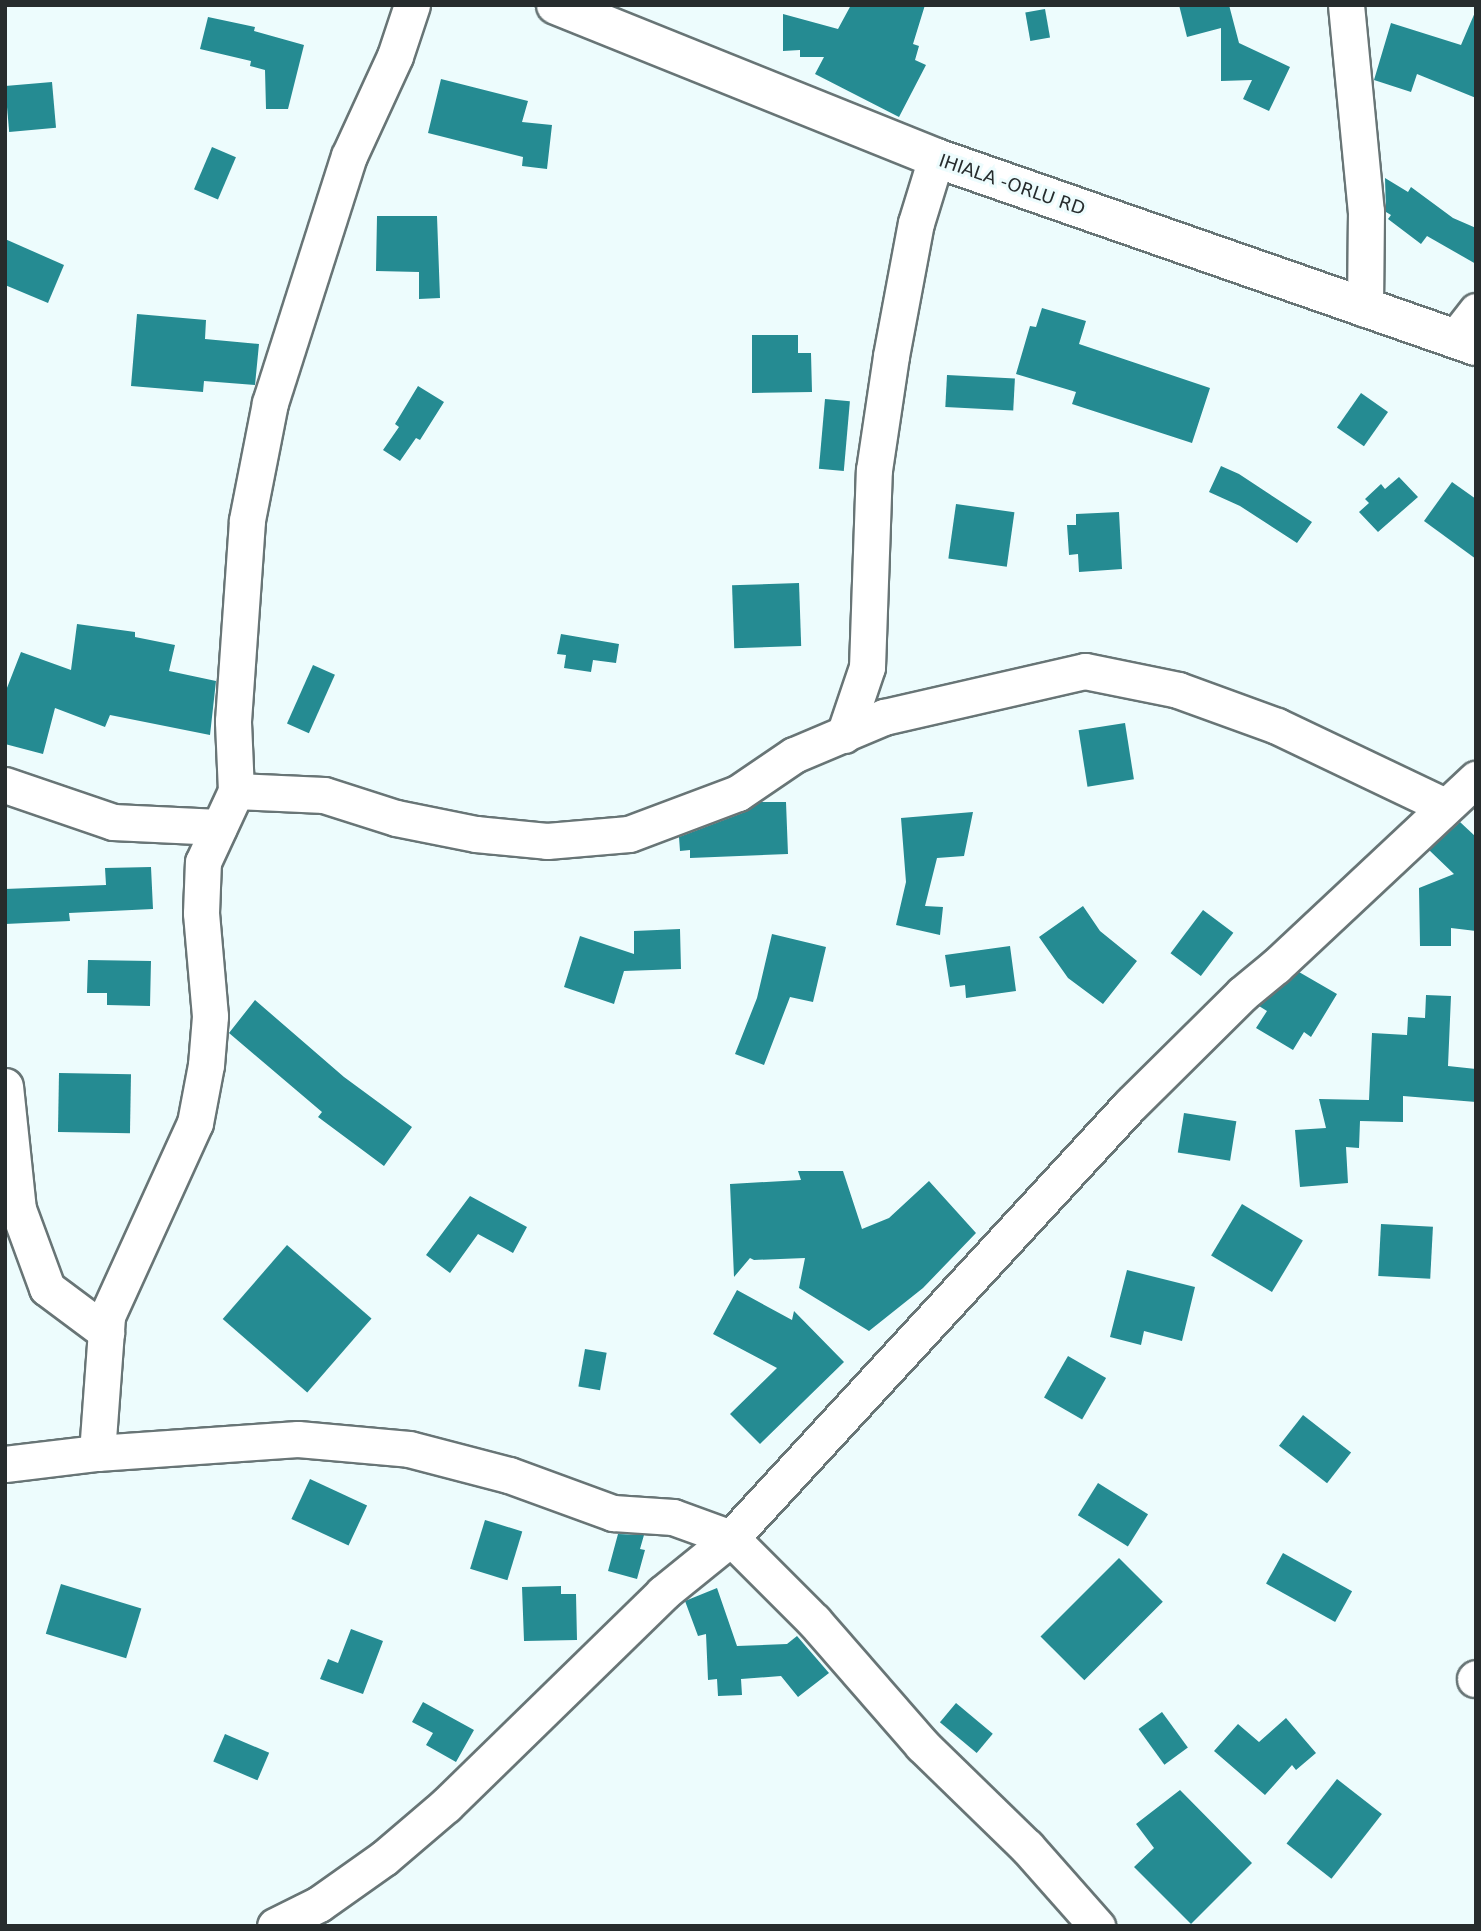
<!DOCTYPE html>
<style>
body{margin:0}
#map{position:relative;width:1481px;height:1931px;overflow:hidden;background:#edfcfd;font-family:"DejaVu Sans",sans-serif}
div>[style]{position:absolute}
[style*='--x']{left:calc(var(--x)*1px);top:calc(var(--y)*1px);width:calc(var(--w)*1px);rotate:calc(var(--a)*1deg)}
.building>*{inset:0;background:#258b92;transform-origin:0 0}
.roads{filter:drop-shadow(2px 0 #687576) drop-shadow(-2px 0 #687576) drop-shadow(0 2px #687576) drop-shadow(0 -2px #687576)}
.minor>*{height:35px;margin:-17.5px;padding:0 17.5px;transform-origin:17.5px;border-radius:17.5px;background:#fff}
.major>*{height:38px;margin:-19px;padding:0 19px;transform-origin:19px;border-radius:19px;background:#fff}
span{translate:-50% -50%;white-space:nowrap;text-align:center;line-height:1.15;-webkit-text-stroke:6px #edfcfd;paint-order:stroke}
.street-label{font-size:18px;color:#272c2d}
.frame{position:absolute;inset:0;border:7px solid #272c2d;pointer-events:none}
</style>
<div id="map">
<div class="building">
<div style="clip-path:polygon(851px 5px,925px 5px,913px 44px,919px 46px,915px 60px,926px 65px,899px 117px,815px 74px,824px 57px,800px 57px,800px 50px,783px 51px,783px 14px,838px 29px)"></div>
<div style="clip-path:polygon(1179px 5px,1229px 5px,1239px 43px,1290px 67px,1269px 111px,1243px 99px,1252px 80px,1221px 81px,1221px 28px,1187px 37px)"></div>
<div style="left:1045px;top:9px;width:29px;height:20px;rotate:80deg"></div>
<div style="clip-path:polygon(1476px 10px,1476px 98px,1417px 74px,1411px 92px,1374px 80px,1391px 23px,1461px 45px)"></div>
<div style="clip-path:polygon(208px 17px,255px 27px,254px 31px,304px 45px,288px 109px,266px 109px,265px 70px,250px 66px,251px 61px,200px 49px)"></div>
<div style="clip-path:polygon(441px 79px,528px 101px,522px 122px,552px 125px,547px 169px,522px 166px,523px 157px,428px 133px)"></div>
<div style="left:52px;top:82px;width:46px;height:47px;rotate:85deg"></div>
<div style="left:212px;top:147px;width:26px;height:46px;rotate:23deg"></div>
<div style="clip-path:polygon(1385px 178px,1408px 192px,1411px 187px,1453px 218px,1476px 228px,1476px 264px,1427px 236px,1421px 244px,1388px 219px,1391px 215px,1386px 212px)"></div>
<div style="clip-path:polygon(377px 216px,437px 216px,440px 298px,419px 299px,419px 272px,376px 271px)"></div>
<div style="clip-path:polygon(5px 239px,64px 265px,48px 303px,5px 285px)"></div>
<div style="clip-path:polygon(1042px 308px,1086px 321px,1079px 344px,1210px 388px,1192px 443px,1072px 404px,1076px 392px,1016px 374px,1030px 326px,1036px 327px)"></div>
<div style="clip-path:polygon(137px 314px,206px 320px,205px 339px,259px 344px,255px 385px,204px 381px,203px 392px,131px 386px)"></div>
<div style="clip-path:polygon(752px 335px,798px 335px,798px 353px,811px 353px,812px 392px,752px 393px)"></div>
<div style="left:947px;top:375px;width:68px;height:32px;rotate:3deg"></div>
<div style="clip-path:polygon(418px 386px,444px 402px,420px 440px,416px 438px,400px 461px,383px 450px,399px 427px,395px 424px)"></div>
<div style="left:1361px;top:393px;width:33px;height:42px;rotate:35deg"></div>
<div style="left:825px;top:399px;width:25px;height:70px;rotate:5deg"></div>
<div style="clip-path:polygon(1221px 466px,1239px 474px,1312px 522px,1297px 543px,1240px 506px,1209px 492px)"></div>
<div style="clip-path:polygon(1399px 477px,1418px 497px,1378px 532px,1359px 512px,1369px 503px,1365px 499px,1381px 484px,1385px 489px)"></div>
<div style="clip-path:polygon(1452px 482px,1476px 499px,1476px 559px,1424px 521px)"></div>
<div style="left:956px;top:504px;width:59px;height:55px;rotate:8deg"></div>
<div style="clip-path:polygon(1119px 512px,1122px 569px,1079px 572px,1078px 554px,1069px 555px,1067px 525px,1076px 525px,1076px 514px)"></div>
<div style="left:799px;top:583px;width:63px;height:67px;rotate:88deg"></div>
<div style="clip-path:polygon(77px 624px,135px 632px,135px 637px,175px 645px,169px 671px,216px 681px,210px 735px,110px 715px,105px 727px,55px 708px,43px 754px,5px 744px,5px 693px,21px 652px,71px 670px)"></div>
<div style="clip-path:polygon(561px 634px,619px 644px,616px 663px,593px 660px,591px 672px,564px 668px,566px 655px,557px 654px)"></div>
<div style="left:313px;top:665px;width:24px;height:64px;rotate:24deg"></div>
<div style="left:1125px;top:723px;width:57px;height:47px;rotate:81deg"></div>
<div style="clip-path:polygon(760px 802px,786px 802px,788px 854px,690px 858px,690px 850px,680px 851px,679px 837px,745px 812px)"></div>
<div style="clip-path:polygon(973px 812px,964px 856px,937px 858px,925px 906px,943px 907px,940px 935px,896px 925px,906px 882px,901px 818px)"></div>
<div style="clip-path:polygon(1460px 822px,1476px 837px,1476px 931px,1451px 928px,1451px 946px,1420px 946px,1419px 888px,1454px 874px,1429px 850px)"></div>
<div style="clip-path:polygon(151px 867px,153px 909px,69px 913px,70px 921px,5px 924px,5px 889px,106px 885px,105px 868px)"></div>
<div style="clip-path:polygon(1083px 906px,1100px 931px,1137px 961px,1103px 1004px,1068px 978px,1039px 937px)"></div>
<div style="left:1203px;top:910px;width:38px;height:54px;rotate:37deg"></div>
<div style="clip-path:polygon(680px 929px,681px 969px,624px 971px,614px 1004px,564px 987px,580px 936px,634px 954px,634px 931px)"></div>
<div style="clip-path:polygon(772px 934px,826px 947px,813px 1002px,790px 997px,764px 1065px,735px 1054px,757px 998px)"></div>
<div style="clip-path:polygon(1010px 946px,1016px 991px,966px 998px,965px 985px,950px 987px,945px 955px)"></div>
<div style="clip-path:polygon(88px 960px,151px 961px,150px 1006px,107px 1005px,107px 993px,87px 993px)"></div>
<div style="clip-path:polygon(1299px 972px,1337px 994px,1311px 1037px,1304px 1032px,1293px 1050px,1256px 1028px,1267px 1011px,1259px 1006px)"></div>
<div style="clip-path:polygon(1426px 995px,1451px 996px,1448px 1066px,1476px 1069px,1476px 1102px,1403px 1096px,1403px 1122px,1360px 1121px,1359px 1148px,1346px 1147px,1348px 1183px,1300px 1187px,1295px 1130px,1326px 1128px,1319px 1099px,1369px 1100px,1372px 1033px,1407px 1035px,1408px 1017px,1425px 1018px)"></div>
<div style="clip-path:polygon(255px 1000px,344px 1077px,412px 1127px,384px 1166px,318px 1117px,322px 1112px,229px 1033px)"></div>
<div style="left:59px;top:1073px;width:72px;height:59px;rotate:1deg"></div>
<div style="left:1184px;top:1113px;width:53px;height:40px;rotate:9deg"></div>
<div style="clip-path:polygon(798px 1171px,843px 1171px,862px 1229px,889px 1218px,929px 1181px,976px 1233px,923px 1288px,869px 1331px,799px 1288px,805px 1258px,754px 1260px,750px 1258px,734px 1277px,730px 1184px,801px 1180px)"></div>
<div style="clip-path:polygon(470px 1196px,527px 1227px,513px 1253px,478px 1234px,450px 1273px,426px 1255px)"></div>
<div style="left:1242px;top:1204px;width:71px;height:60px;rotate:31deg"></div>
<div style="left:1381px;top:1224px;width:52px;height:52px;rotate:3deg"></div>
<div style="left:287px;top:1245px;width:112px;height:98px;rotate:41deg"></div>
<div style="clip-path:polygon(1127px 1270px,1195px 1287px,1182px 1341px,1144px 1331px,1141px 1345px,1110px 1337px)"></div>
<div style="clip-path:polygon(737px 1290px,792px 1320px,794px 1311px,844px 1362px,760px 1444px,730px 1414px,777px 1368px,713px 1334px)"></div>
<div style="left:585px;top:1349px;width:22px;height:38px;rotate:10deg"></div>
<div style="left:1068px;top:1356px;width:44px;height:48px;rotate:30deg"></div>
<div style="left:1303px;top:1415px;width:61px;height:39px;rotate:38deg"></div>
<div style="left:310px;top:1479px;width:63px;height:44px;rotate:25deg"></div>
<div style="left:1098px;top:1483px;width:59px;height:38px;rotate:32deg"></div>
<div style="left:485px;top:1520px;width:39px;height:51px;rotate:17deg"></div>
<div style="clip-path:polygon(618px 1534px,644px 1535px,640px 1549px,645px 1550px,637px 1579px,608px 1571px)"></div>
<div style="left:1283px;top:1553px;width:79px;height:35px;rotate:29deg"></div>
<div style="left:1119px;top:1558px;width:62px;height:111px;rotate:45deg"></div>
<div style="left:61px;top:1584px;width:84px;height:52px;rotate:17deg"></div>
<div style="clip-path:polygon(561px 1586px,561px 1594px,576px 1594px,577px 1640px,524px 1641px,522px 1587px)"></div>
<div style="clip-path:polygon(717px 1588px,737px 1646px,787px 1644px,797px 1636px,829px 1673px,798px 1697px,781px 1676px,741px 1679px,742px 1695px,718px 1696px,717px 1679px,708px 1680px,706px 1634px,698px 1636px,685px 1601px)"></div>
<div style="clip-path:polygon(351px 1629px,383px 1641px,363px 1694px,320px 1679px,328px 1659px,338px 1663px)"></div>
<div style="clip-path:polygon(423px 1702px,474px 1730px,456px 1762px,426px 1745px,433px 1733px,412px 1722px)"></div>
<div style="left:956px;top:1703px;width:48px;height:25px;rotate:40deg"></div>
<div style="left:1162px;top:1712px;width:44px;height:29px;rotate:54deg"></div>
<div style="clip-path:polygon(1286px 1718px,1316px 1753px,1296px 1770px,1292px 1765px,1265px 1795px,1214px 1751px,1238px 1724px,1259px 1742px)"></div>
<div style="left:225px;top:1734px;width:48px;height:30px;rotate:23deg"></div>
<div style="left:1337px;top:1779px;width:57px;height:82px;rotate:38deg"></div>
<div style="clip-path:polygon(1180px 1790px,1252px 1863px,1191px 1924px,1134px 1867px,1154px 1848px,1136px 1824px)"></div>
</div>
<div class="roads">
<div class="minor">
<div style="--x:1346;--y:5;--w:207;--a:84.5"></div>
<div style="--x:1366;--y:211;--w:98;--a:90.6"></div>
<div style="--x:1456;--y:337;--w:33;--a:-52"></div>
<div style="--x:844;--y:735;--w:72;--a:-71.3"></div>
<div style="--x:867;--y:667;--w:197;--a:-88"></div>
<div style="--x:874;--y:470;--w:115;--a:-81.5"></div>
<div style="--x:891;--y:356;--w:135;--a:-79.4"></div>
<div style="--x:916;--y:223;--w:68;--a:-72.9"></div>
<div style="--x:5;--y:785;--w:114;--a:18.9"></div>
<div style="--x:113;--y:822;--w:106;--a:2.7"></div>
<div style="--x:236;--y:791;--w:88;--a:2.6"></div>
<div style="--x:324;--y:795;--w:76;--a:17.7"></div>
<div style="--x:396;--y:818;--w:82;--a:11.3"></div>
<div style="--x:476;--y:834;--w:71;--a:5.6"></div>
<div style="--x:547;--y:841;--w:82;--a:-4.9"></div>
<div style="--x:629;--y:834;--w:116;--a:-20.6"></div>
<div style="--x:738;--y:793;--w:68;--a:-34.2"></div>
<div style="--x:794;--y:755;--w:98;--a:-22.9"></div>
<div style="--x:884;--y:717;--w:206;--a:-12.9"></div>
<div style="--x:1085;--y:671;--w:95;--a:11.5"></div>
<div style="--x:1178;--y:690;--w:105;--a:20"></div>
<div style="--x:1277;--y:726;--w:186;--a:25.5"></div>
<div style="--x:5;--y:1086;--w:124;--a:84"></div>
<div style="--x:18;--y:1209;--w:84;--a:69.8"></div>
<div style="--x:47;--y:1288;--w:74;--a:36.7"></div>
<div style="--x:97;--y:1453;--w:137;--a:-85.8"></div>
<div style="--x:107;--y:1316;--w:212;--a:-65.5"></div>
<div style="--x:195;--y:1123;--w:59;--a:-79.3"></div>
<div style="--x:206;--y:1065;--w:49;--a:-85.3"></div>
<div style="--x:210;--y:1016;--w:103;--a:-95"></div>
<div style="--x:201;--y:913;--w:51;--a:-87.8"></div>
<div style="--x:203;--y:862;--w:78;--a:-65.1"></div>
<div style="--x:236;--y:791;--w:70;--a:-92.5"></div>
<div style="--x:233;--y:721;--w:201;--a:-86"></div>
<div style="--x:247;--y:520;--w:119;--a:-78.9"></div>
<div style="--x:270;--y:403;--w:259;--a:-72.3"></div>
<div style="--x:349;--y:156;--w:110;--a:-65.3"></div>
<div style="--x:395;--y:56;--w:54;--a:-71.6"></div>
<div style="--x:5;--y:1464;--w:93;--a:-6.8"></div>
<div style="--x:97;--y:1453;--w:201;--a:-4"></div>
<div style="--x:298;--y:1439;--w:111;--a:5.1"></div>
<div style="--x:409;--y:1449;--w:103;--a:14.6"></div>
<div style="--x:509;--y:1475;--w:111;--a:20.1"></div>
<div style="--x:613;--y:1513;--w:60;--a:3.8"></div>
<div style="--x:673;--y:1517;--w:62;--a:19.9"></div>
<div style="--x:731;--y:1538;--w:117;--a:45"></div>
<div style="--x:814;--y:1621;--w:164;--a:48.9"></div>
<div style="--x:922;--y:1745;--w:146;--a:44.2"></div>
<div style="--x:1027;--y:1847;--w:106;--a:48.5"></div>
<div style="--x:1475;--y:1679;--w:1;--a:-45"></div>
<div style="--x:275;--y:1926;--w:49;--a:-26.6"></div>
<div style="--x:319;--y:1904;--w:80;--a:-35.3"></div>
<div style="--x:384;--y:1858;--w:82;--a:-40.5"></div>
<div style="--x:446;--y:1805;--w:303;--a:-44.3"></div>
<div style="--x:663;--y:1593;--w:87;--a:-39"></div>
<div style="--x:731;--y:1538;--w:589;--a:-47.34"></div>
<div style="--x:1130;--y:1105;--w:158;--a:-44.7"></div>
<div style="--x:1242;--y:994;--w:44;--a:-39.5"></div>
<div style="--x:1276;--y:966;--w:274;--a:-43.1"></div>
</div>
<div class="major">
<div style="--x:556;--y:5;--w:410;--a:21.9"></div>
<div style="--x:936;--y:158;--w:572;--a:19.2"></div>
</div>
</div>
<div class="street-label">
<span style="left:1012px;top:185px;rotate:19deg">IHIALA -ORLU RD</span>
</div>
<div class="frame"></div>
</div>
